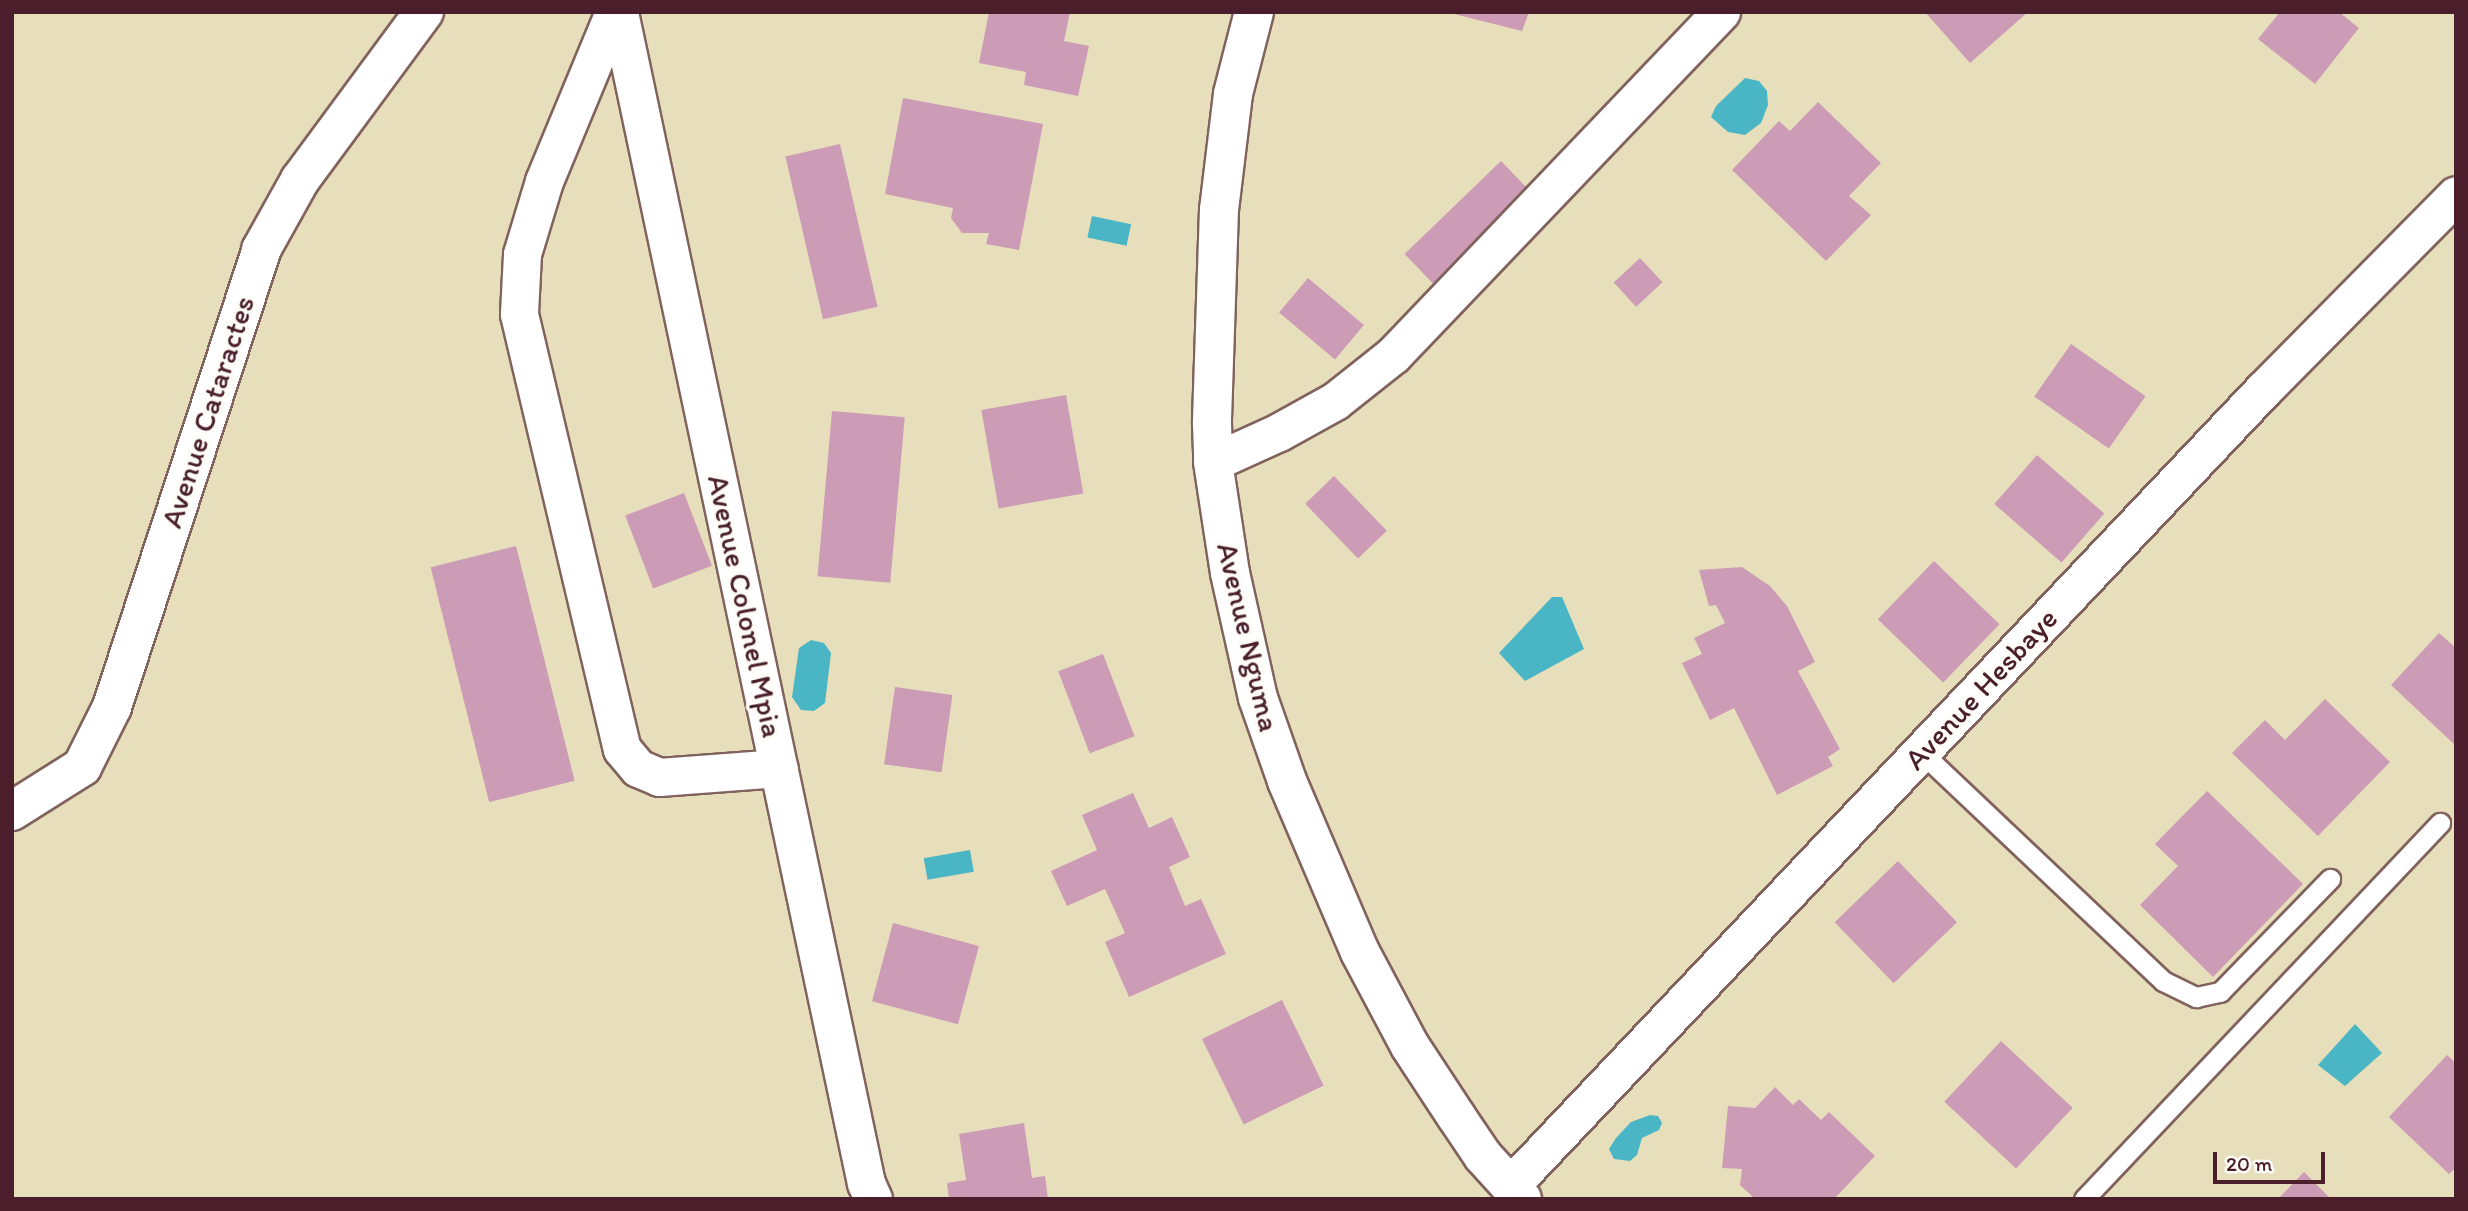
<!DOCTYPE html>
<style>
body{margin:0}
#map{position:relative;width:2468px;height:1211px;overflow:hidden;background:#e7dfbb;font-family:Itim,sans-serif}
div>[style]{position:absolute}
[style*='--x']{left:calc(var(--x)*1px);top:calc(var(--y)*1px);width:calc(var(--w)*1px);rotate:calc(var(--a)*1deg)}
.water>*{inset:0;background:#4ab6c5;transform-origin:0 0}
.building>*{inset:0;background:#cc9bb6;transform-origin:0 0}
.roads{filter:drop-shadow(2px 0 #81625d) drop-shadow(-2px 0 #81625d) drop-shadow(0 2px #81625d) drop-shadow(0 -2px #81625d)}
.lane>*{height:19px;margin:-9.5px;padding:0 9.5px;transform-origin:9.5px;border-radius:9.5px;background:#fff}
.street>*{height:37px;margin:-18.5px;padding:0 18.5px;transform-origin:18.5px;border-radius:18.5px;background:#fff}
.secondary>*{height:38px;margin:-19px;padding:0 19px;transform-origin:19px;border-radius:19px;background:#fff}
.primary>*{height:38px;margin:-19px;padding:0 19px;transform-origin:19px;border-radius:19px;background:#fff}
span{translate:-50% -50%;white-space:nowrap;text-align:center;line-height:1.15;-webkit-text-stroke:7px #fdfcf7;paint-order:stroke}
.street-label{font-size:30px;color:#4a1f2b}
.frame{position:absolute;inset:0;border:14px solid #4a1f2b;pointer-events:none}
.scale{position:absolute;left:2213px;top:1152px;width:112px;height:32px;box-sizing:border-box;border:4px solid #4a1f2b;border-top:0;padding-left:9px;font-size:21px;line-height:24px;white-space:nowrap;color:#4a1f2b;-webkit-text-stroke:5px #fdfcf7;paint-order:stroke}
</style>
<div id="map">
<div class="water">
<div style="clip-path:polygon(1745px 78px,1759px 81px,1767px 91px,1768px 105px,1761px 123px,1745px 135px,1728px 132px,1711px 117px,1716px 106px)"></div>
<div style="left:1092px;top:216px;width:40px;height:22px;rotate:12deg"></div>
<div style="clip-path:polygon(1552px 597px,1562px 597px,1584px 649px,1525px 681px,1499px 653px)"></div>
<div style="clip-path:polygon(811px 640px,824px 643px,831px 653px,825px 703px,814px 711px,801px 710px,792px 697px,799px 648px)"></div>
<div style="left:970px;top:850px;width:22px;height:47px;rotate:80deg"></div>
<div style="clip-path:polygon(2355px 1024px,2382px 1053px,2345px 1086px,2318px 1065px)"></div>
<div style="clip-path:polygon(1650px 1115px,1658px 1116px,1662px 1123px,1659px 1130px,1642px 1138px,1637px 1155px,1630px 1161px,1614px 1159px,1609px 1149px,1616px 1138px,1631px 1122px)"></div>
</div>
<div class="building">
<div style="clip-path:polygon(989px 12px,1070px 12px,1064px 41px,1089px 46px,1078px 96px,1024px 85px,1026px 72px,979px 63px)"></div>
<div style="clip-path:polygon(1446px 12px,1529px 12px,1522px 31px)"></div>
<div style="clip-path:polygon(1925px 12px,2028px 12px,1970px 63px)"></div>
<div style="clip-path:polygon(2280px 12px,2339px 12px,2359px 28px,2315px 84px,2258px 39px)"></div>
<div style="clip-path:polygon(903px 98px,1043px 124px,1019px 250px,986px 244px,989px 233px,962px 233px,951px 218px,953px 208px,885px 194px)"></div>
<div style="clip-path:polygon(1818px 102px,1881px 163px,1849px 196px,1871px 215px,1826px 261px,1732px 170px,1779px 121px,1790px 131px)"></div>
<div style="left:840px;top:144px;width:167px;height:56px;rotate:77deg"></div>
<div style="left:1501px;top:161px;width:46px;height:134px;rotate:46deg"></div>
<div style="left:1640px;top:258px;width:33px;height:36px;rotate:47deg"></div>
<div style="left:1308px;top:278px;width:73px;height:45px;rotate:40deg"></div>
<div style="left:2071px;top:344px;width:91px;height:64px;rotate:35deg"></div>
<div style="left:1066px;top:395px;width:100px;height:86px;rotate:80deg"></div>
<div style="left:832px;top:411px;width:73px;height:166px;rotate:5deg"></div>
<div style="left:2037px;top:455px;width:89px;height:65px;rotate:41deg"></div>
<div style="left:1334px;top:476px;width:76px;height:40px;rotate:46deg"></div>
<div style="left:684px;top:493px;width:78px;height:63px;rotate:69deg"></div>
<div style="left:516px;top:546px;width:242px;height:88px;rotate:76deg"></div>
<div style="left:1934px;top:561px;width:91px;height:81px;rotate:44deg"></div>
<div style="clip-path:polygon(1742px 567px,1770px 586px,1787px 606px,1815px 662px,1798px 671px,1840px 749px,1828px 757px,1833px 766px,1777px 795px,1734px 708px,1710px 720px,1682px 663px,1702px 654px,1694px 638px,1725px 623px,1716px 605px,1709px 606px,1699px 570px)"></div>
<div style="clip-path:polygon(2439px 633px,2456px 648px,2456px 746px,2391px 685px)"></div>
<div style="left:1103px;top:654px;width:88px;height:48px;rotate:69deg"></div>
<div style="left:895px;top:687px;width:58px;height:78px;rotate:8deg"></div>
<div style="clip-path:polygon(2325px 699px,2390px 762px,2318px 836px,2232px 753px,2265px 720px,2285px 740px)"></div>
<div style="clip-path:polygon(2207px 791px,2303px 884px,2213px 977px,2140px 905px,2178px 866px,2155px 844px)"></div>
<div style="clip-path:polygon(1133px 793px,1149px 828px,1172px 817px,1190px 857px,1169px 867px,1185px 906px,1201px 899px,1226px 954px,1129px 997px,1105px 942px,1125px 933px,1105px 889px,1067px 906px,1051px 871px,1097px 850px,1082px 815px)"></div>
<div style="left:1898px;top:861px;width:85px;height:88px;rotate:46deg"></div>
<div style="left:893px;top:923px;width:89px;height:81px;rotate:15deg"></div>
<div style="left:1282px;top:1000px;width:95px;height:89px;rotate:64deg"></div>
<div style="left:2001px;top:1041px;width:98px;height:83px;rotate:43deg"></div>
<div style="clip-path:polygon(2447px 1055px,2456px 1063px,2456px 1168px,2449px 1174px,2389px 1117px)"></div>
<div style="clip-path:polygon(1775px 1087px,1793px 1105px,1799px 1099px,1821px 1120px,1829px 1112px,1875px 1156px,1834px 1199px,1755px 1199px,1740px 1185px,1742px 1169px,1722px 1168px,1728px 1106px,1755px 1108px)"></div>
<div style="clip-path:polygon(1024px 1123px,1032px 1178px,1045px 1176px,1048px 1199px,949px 1199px,947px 1183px,966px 1180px,959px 1134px)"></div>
<div style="clip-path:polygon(2304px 1172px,2331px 1199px,2278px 1199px)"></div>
</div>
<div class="roads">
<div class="lane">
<div style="--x:1921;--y:752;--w:333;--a:43.4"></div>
<div style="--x:2163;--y:981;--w:37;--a:26"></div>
<div style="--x:2196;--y:997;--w:25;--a:-12"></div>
<div style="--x:2220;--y:992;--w:158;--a:-45.8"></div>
<div style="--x:2084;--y:1199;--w:518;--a:-46.57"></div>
</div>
<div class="street">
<div style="--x:614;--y:12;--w:183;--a:112.5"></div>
<div style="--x:544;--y:181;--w:76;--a:106.8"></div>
<div style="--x:522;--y:254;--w:60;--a:92.9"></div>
<div style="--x:519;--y:314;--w:447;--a:76.7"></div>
<div style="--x:622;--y:749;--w:25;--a:50"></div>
<div style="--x:638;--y:768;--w:23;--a:23"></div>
<div style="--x:659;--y:777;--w:120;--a:-4.3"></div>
<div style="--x:619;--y:12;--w:1197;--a:78.09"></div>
<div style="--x:866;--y:1183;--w:17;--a:66"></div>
<div style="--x:1213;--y:462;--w:72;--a:-24.4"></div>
<div style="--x:1279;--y:432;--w:64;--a:-29"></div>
<div style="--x:1335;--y:401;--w:74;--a:-38.4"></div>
<div style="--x:1393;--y:355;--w:475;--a:-46.3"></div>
<div style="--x:1510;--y:1186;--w:1096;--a:-46.59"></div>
<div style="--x:2263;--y:390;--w:274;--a:-45.3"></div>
</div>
<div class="secondary">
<div style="--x:12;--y:811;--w:83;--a:-32.2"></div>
<div style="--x:82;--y:767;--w:67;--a:-63.4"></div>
<div style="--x:112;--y:707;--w:481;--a:-71.9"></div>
<div style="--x:261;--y:250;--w:80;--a:-60.9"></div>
<div style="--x:300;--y:180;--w:209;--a:-53.6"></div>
</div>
<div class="primary">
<div style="--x:1254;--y:12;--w:85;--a:104.4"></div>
<div style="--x:1233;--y:94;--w:116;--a:96.9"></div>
<div style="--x:1219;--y:209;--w:215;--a:91.9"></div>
<div style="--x:1212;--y:424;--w:38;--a:88"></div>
<div style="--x:1213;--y:462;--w:112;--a:81.3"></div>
<div style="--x:1230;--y:573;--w:128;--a:77.4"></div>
<div style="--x:1258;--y:698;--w:88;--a:70.7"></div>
<div style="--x:1287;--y:781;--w:186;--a:66.9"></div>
<div style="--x:1360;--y:952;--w:106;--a:62"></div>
<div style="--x:1410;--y:1046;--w:84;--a:56.7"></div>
<div style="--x:1456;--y:1116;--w:48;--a:56"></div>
<div style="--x:1483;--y:1156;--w:58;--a:47.8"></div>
</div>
</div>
<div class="street-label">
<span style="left:208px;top:412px;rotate:-72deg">Avenue Cataractes</span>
<span style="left:745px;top:606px;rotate:78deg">Avenue Colonel Mpia</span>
<span style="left:1248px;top:637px;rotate:77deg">Avenue Nguma</span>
<span style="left:1981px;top:689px;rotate:-47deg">Avenue Hesbaye</span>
</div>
<div class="frame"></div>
<div class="scale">20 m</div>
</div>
